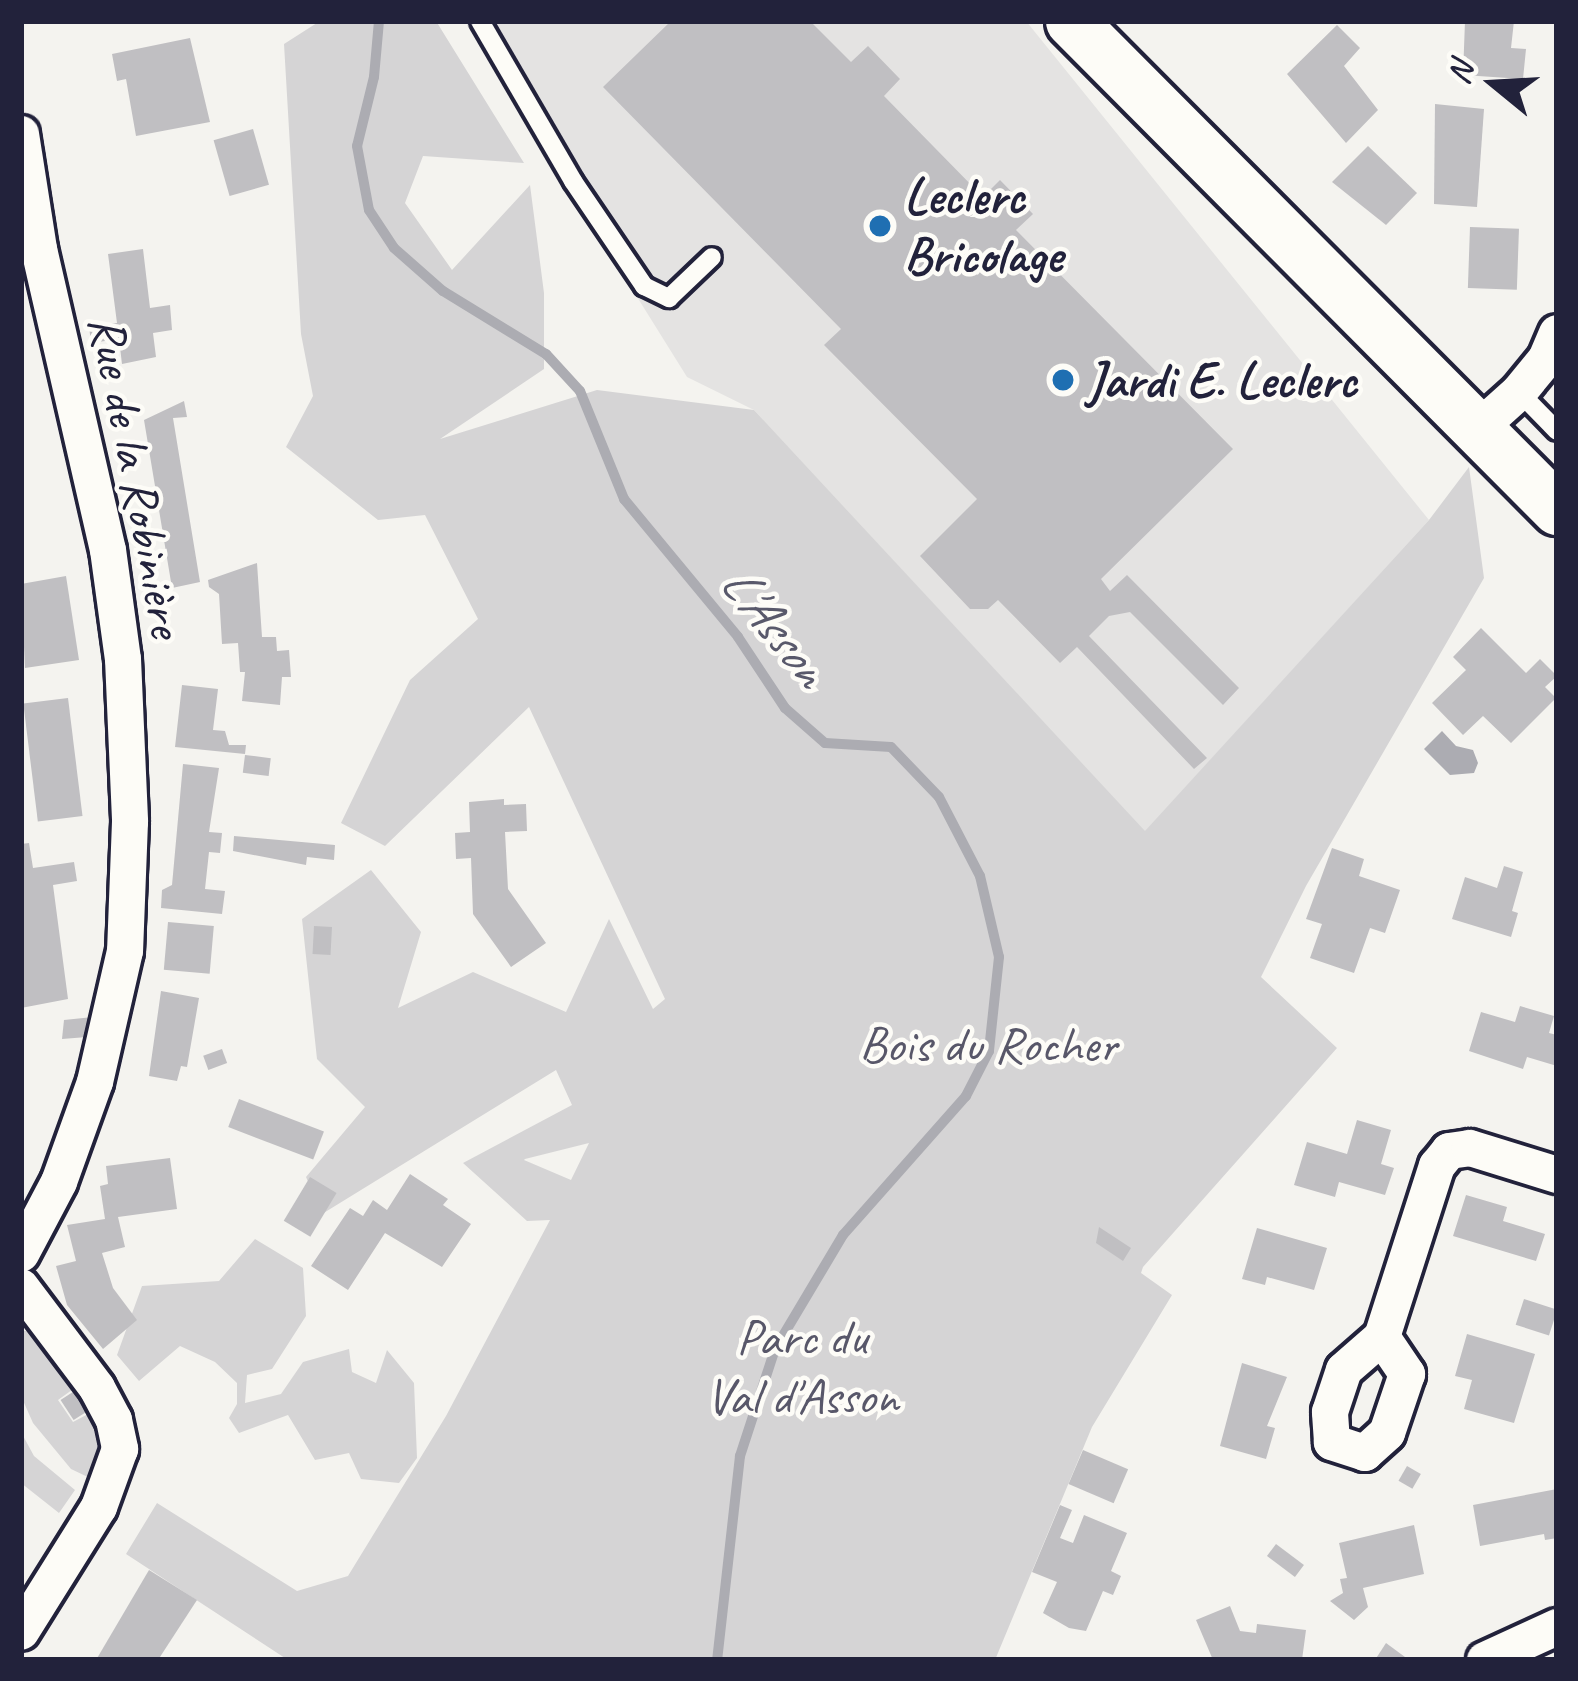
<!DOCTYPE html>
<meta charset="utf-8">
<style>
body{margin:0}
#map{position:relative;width:1578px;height:1681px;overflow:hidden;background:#f4f3ef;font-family:Caveat,sans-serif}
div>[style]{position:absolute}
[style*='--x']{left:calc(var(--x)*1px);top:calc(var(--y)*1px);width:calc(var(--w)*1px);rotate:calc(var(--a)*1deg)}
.built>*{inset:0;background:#e4e3e2}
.green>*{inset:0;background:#d5d4d5}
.water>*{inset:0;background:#acacb2}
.stream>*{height:10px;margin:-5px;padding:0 5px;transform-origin:5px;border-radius:5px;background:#acacb2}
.building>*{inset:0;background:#c0bfc2;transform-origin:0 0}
.roads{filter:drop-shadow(3px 0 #22223b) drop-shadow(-3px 0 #22223b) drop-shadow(0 3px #22223b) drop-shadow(0 -3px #22223b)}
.lane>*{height:18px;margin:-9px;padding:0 9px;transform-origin:9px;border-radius:9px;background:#fdfcf7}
.street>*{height:36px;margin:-18px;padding:0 18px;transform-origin:18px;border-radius:18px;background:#fdfcf7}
.secondary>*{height:51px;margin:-25.5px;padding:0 25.5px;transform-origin:25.5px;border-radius:25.5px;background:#fdfcf7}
.dots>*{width:33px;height:33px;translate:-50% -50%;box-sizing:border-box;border:6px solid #fdfcf7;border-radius:50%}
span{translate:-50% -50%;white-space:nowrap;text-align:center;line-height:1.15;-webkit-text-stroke:9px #fdfcf7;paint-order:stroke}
.poi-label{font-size:51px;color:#22223b;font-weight:700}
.left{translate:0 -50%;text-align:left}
.street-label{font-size:51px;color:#22223b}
.park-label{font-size:51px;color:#585769}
.water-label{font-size:54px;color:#59596b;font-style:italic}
.frame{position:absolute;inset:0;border:24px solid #22223b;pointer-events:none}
.north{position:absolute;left:1434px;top:24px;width:120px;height:120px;-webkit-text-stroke:9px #fdfcf7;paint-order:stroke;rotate:288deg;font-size:33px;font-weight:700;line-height:48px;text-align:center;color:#22223b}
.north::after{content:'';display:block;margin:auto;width:42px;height:54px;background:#22223b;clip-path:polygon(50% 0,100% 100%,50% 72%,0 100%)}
</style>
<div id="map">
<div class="built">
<div style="clip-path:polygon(465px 21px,1026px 21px,1429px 520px,1145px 832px,754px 410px,687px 377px)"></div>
</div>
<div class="green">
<div style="clip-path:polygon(evenodd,320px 21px,436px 21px,524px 163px,423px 156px,405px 203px,452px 270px,530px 185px,544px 293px,544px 369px,440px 439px,597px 390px,754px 410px,1145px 831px,1429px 520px,1469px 467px,1484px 578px,1306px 886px,1261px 977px,1337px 1048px,1143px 1267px,1141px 1273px,1172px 1295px,1092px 1427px,995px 1660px,288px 1660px,126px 1554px,157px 1503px,297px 1591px,348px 1576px,446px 1416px,550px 1220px,527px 1221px,463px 1163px,572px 1105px,556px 1070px,322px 1214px,306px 1177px,365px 1107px,317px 1059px,302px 919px,371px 870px,421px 932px,398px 1008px,473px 972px,566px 1012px,609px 919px,653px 1009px,665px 999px,529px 707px,385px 846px,341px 823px,410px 680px,478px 619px,425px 515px,378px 520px,286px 447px,313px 396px,301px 334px,284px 44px,320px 21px,589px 1143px,571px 1180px,524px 1160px,525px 1159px,589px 1143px)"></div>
<div style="clip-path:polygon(255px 1239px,303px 1268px,306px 1316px,272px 1369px,247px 1375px,245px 1403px,281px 1394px,303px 1362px,349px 1349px,352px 1372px,376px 1383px,387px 1350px,414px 1383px,417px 1458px,399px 1483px,361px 1479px,349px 1453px,315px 1460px,288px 1415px,239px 1433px,229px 1418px,237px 1404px,237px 1383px,215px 1362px,180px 1346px,139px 1381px,117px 1355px,142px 1286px,219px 1281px)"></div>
<div style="clip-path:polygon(21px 1331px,39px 1331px,76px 1387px,58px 1400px,73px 1422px,92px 1412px,102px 1439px,92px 1479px,71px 1469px,33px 1423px,21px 1396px)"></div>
<div style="clip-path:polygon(21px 1432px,34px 1456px,75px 1490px,59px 1513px,21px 1483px)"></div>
</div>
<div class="water">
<div style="clip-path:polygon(1442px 731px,1456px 746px,1473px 750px,1478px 763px,1474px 773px,1450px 775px,1424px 749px)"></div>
</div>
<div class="stream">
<div style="--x:379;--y:21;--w:56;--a:95.1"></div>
<div style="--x:374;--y:77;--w:71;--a:103.8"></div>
<div style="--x:357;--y:146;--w:65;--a:79.4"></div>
<div style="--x:369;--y:210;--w:45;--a:56.7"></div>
<div style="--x:394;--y:248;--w:65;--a:41.3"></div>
<div style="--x:443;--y:291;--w:121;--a:31.5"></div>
<div style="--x:546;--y:354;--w:50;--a:47.4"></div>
<div style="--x:580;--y:391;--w:117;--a:67.8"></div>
<div style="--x:624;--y:499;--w:179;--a:50.4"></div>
<div style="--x:738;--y:637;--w:85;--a:56.5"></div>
<div style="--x:785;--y:708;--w:53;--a:41.2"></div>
<div style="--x:825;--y:743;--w:66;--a:3.5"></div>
<div style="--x:891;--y:747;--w:69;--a:46.2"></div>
<div style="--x:939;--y:797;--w:89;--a:62.6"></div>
<div style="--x:980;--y:876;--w:83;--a:76.8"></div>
<div style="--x:999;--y:957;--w:95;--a:96.1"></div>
<div style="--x:989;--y:1051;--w:51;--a:117.1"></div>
<div style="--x:966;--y:1096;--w:186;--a:131.5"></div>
<div style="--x:843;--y:1235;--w:133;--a:120.8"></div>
<div style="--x:775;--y:1349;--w:113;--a:108.1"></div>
<div style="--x:740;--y:1456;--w:205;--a:96.4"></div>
</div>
<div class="building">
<div style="clip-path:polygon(671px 21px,810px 21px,851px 62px,868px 46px,900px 79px,884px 96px,983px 197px,1000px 180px,1033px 214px,1016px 230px,1233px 449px,1101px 579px,1110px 591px,1127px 575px,1239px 688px,1223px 705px,1130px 612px,1109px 616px,1089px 636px,1207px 758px,1194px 769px,1077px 647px,1060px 663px,998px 600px,988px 609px,970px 609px,920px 556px,977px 499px,824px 345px,841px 329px,603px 87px)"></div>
<div style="clip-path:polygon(1465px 21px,1514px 21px,1511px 48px,1526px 49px,1523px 79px,1463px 75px)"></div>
<div style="clip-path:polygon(1337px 25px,1360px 48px,1344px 66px,1378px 110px,1346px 143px,1287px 74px)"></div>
<div style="clip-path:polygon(190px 38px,210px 122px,136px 136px,126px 79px,117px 81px,112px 54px)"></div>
<div style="clip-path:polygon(1435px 104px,1484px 109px,1477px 207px,1434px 204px)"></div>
<div style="left:253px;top:129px;width:58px;height:41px;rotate:74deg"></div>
<div style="clip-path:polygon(1368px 146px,1417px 193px,1386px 225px,1332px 182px)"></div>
<div style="left:1470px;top:227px;width:49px;height:61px;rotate:2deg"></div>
<div style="clip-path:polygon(143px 249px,150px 308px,170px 305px,172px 330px,153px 333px,156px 357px,122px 364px,119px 339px,91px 343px,89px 326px,117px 323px,108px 254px)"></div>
<div style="clip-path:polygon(184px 401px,187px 417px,173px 418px,200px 582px,172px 588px,144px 420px)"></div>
<div style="clip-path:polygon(257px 563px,262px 637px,276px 637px,277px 651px,289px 650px,291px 677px,282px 677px,280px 705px,242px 701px,245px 672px,240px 672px,238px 643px,222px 644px,219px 594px,209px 587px,208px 580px)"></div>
<div style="clip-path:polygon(66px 576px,79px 660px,25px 668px,21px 584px)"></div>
<div style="clip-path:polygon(1481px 628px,1526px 673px,1540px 659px,1557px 676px,1545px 687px,1556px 698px,1511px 743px,1483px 716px,1463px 735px,1432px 703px,1466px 670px,1453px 657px)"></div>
<div style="clip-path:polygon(182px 685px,218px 689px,213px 730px,225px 731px,229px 745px,246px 745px,245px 754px,175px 747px)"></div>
<div style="left:68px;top:698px;width:119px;height:45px;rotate:83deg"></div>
<div style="left:245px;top:755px;width:26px;height:18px;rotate:7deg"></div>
<div style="clip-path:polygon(183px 764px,219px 768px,209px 832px,222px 833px,220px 853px,209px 852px,205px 889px,225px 891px,222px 914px,161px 908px,162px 890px,172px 885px)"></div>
<div style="clip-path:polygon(504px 799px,504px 805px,526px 804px,527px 831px,505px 832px,508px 889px,546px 943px,511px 967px,473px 914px,471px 858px,456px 859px,455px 833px,470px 832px,469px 802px)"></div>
<div style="clip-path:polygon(234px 836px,335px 845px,334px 860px,307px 857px,306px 865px,233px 851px)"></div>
<div style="clip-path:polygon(29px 843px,33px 868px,74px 862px,77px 881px,53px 885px,68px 999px,21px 1008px,21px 844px)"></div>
<div style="clip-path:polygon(1332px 848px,1364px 859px,1359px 876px,1400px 890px,1385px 933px,1370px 928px,1354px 973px,1310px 958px,1322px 924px,1306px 919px)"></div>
<div style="clip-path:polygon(1504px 866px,1523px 872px,1512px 911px,1518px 913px,1511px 937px,1452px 919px,1465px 877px,1497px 888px)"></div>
<div style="left:168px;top:922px;width:46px;height:48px;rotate:5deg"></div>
<div style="left:314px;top:926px;width:18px;height:28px;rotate:3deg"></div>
<div style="clip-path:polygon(161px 991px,199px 998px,187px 1067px,181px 1066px,177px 1081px,149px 1076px)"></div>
<div style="clip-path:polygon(1520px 1006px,1554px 1016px,1549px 1033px,1557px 1035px,1557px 1066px,1527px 1057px,1523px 1069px,1469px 1051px,1481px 1012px,1515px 1022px)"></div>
<div style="clip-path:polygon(93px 1017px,87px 1037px,62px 1039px,64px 1020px)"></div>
<div style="left:222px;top:1049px;width:15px;height:20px;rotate:70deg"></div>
<div style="left:239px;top:1099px;width:91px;height:30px;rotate:21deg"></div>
<div style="clip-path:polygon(1357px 1120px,1391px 1130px,1381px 1164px,1394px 1168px,1385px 1195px,1339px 1182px,1335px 1197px,1294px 1185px,1307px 1142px,1347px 1154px)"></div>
<div style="clip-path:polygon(170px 1158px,177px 1209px,118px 1217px,125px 1247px,102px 1253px,113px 1288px,137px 1320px,103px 1349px,67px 1305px,56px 1266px,76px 1261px,67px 1225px,105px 1219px,100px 1186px,108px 1184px,106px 1166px)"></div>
<div style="clip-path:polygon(410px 1174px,448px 1199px,443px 1205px,471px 1224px,442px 1267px,385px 1233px,348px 1290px,311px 1266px,350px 1208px,363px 1216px,373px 1200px,387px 1210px)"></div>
<div style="left:310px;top:1177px;width:31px;height:51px;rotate:31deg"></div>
<div style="clip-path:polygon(1466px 1195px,1507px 1207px,1503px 1221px,1545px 1234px,1536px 1261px,1453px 1236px)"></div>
<div style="clip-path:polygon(1099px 1227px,1131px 1248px,1123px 1261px,1096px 1243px)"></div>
<div style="clip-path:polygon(1257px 1228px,1327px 1248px,1314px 1290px,1267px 1277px,1265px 1285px,1242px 1279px)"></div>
<div style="left:1524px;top:1299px;width:35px;height:27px;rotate:18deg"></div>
<div style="clip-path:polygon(1467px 1334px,1535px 1354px,1514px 1423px,1464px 1409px,1472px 1380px,1455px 1376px)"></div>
<div style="clip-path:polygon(1242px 1363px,1287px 1377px,1267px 1426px,1275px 1428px,1266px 1459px,1220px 1446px)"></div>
<div style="left:79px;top:1388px;width:24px;height:22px;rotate:57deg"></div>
<div style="left:1083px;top:1450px;width:49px;height:37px;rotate:23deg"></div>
<div style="left:1407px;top:1466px;width:16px;height:17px;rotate:30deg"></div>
<div style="clip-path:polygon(1557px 1489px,1557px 1538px,1545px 1540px,1544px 1534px,1480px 1546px,1473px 1505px)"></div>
<div style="clip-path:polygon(1060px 1505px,1072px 1510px,1060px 1538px,1073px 1543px,1084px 1515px,1127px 1533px,1111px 1571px,1121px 1576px,1113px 1595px,1103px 1591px,1086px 1631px,1069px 1628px,1043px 1613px,1057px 1582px,1032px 1572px)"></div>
<div style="clip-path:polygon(1414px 1525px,1424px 1574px,1363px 1588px,1368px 1607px,1354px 1620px,1330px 1601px,1343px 1593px,1340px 1579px,1347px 1578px,1339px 1543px)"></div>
<div style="left:1276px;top:1544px;width:35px;height:15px;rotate:37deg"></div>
<div style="clip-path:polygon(149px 1570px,197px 1600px,158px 1660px,96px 1660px)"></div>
<div style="clip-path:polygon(1230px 1606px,1240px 1631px,1256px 1633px,1257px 1624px,1306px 1630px,1302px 1660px,1213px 1660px,1196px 1620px)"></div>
<div style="clip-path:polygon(1386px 1643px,1405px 1657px,1375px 1660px)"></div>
</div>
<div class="roads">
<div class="lane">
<div style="--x:480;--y:21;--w:185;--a:59.8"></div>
<div style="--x:573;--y:181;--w:127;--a:55.9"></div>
<div style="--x:644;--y:286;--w:28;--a:26"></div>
<div style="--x:669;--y:298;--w:59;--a:-43.6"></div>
<div style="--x:1519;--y:392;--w:54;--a:45.7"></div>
</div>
<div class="street">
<div style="--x:21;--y:134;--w:116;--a:81.1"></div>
<div style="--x:39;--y:249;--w:309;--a:77.1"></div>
<div style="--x:108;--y:550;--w:110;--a:82.2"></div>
<div style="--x:123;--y:659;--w:163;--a:87.5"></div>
<div style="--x:130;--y:822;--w:129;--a:92.2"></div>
<div style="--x:125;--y:951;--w:134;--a:102.9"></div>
<div style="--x:95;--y:1082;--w:106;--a:109.8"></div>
<div style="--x:59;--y:1182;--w:81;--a:117.8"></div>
<div style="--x:1479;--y:428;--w:54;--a:-42"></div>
<div style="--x:1519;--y:392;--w:43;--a:-50.7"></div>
<div style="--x:1546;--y:359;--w:28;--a:-67"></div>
<div style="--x:21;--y:1287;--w:126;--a:53"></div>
<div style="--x:97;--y:1388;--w:36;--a:62"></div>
<div style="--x:114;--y:1420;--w:30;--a:78"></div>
<div style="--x:120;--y:1449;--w:62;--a:109.9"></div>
<div style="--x:99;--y:1507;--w:147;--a:122"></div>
<div style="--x:1382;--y:1337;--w:45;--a:56"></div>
<div style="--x:1407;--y:1374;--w:62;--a:108.7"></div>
<div style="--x:1387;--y:1433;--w:30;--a:138"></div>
<div style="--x:1365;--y:1453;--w:35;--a:-162"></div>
<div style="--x:1332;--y:1442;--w:30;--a:-94"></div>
<div style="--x:1330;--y:1412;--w:44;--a:-71.6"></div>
<div style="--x:1344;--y:1370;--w:50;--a:-41"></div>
<div style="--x:1382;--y:1337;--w:180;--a:-72.2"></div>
<div style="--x:1437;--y:1166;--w:19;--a:-51"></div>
<div style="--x:1449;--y:1151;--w:21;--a:-8"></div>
<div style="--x:1470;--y:1148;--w:91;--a:17.2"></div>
<div style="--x:1485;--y:1660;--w:79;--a:-24.6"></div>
</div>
<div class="secondary">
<div style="--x:1071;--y:21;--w:689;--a:45.12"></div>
</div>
</div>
<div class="dots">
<div style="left:880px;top:226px;background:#1f6fb2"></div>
<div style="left:1063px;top:380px;background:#1f6fb2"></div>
</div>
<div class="poi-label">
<span class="left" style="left:904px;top:226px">Leclerc<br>Bricolage</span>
<span class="left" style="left:1087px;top:380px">Jardi E. Leclerc</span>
</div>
<div class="street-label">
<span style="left:137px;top:476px;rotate:79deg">Rue de la Robinière</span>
</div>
<div class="park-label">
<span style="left:988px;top:1044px">Bois du Rocher</span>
<span style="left:802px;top:1367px">Parc du<br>Val d'Asson</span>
</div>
<div class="water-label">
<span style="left:775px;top:625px;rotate:52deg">L'Asson</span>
</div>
<div class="frame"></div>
<div class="north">N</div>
</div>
